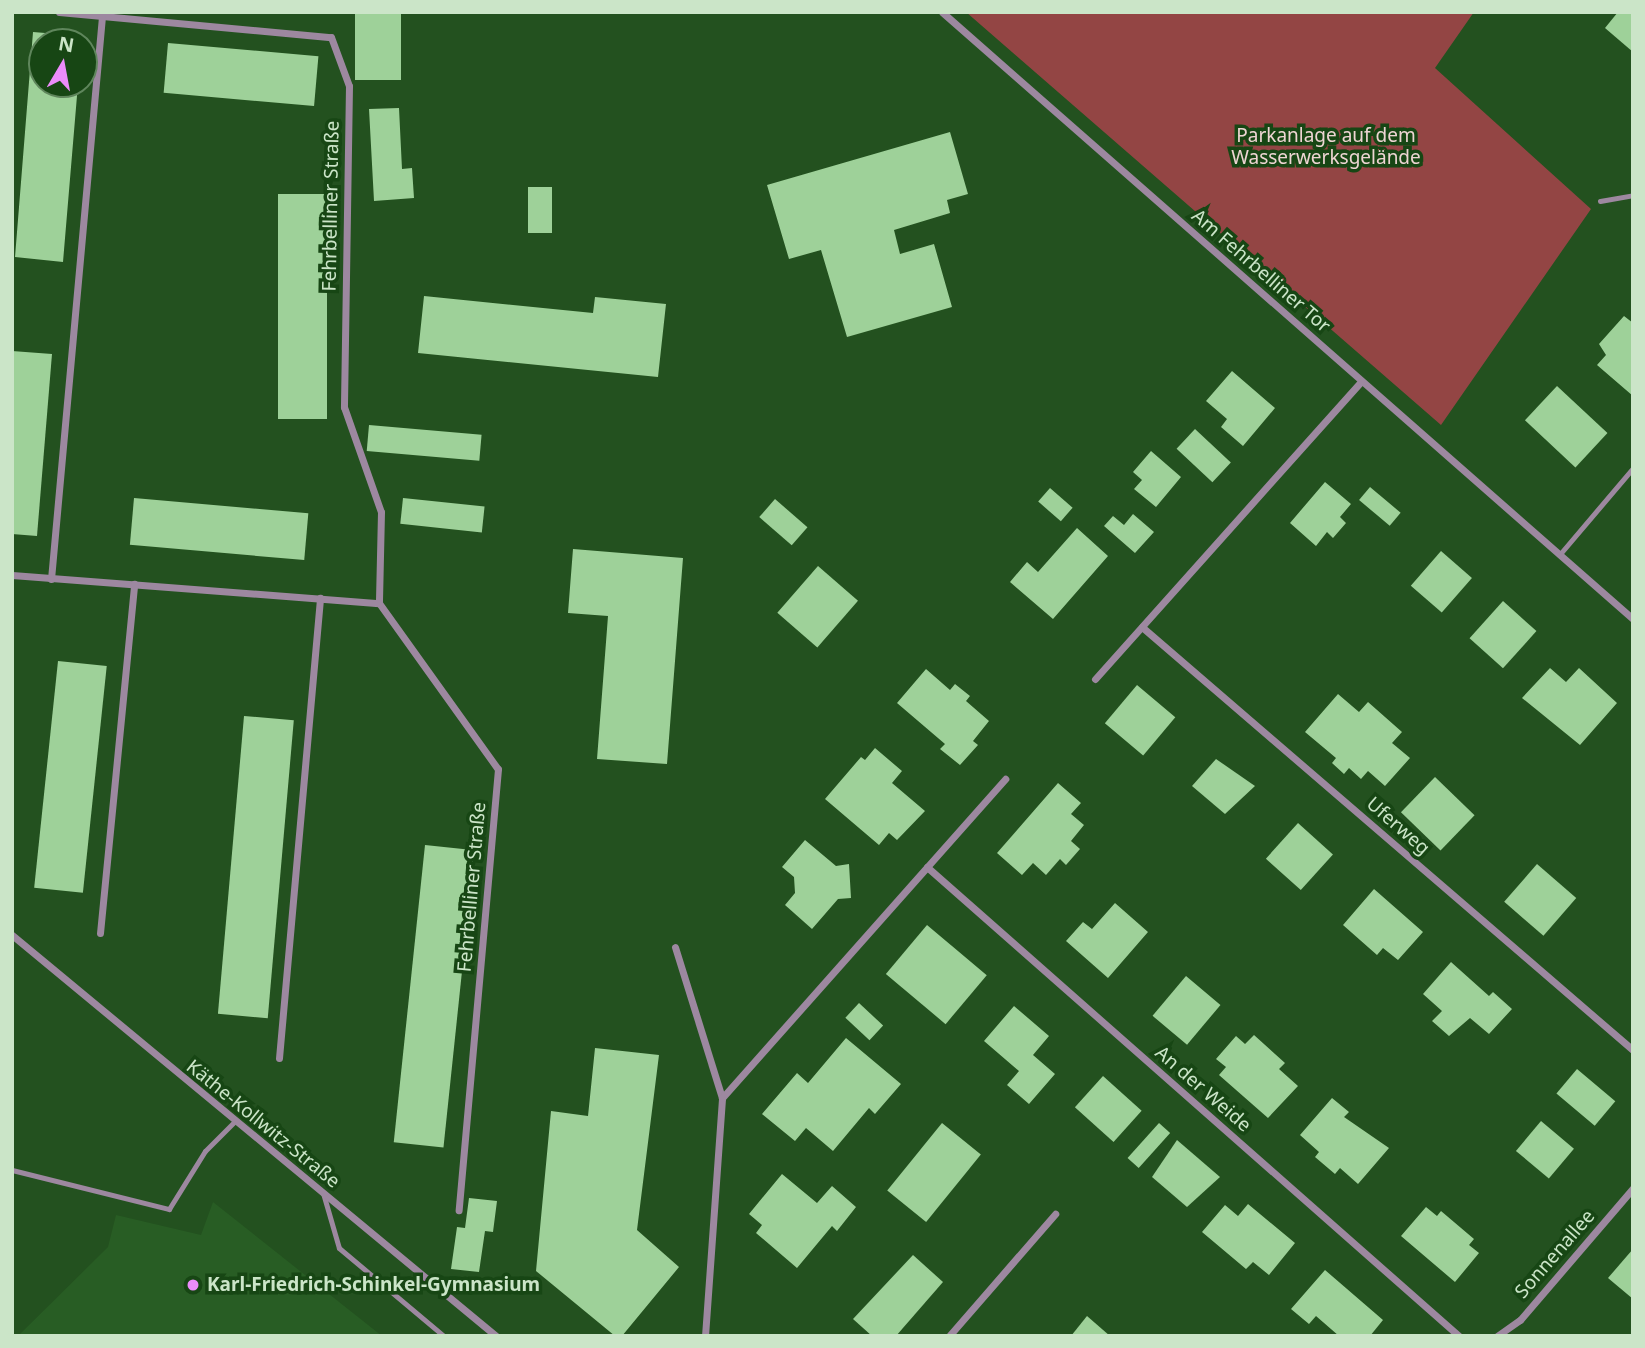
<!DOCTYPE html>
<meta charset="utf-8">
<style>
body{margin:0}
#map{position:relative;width:1645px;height:1348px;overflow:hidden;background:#23511f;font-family:"Noto Sans",sans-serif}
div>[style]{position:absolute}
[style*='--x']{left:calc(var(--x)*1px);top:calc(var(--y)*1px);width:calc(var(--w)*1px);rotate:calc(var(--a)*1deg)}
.built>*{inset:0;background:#285d24}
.green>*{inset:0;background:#934544}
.building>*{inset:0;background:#9ed199;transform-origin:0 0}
.lane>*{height:5px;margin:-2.5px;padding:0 2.5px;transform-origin:2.5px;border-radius:2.5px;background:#9d88a0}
.street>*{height:7px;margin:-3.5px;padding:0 3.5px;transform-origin:3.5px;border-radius:3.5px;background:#9d88a0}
.dots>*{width:19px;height:19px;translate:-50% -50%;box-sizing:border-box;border:4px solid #174614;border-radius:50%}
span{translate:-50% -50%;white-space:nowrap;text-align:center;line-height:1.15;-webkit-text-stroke:7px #174614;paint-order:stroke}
.park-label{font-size:19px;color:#eed5d3}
.street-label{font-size:19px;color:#cbe5c8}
.poi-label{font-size:19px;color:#cbe5c8;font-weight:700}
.left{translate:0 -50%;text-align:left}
.frame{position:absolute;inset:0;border:14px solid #cbe5c8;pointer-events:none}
.north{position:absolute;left:28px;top:28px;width:70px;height:70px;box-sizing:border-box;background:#174614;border:2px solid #5f865c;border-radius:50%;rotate:10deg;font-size:19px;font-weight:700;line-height:28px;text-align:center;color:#cbe5c8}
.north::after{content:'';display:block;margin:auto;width:24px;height:32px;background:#ec8cfa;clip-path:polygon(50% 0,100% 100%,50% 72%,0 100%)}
</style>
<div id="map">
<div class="built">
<div style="clip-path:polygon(213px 1202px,382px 1336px,18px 1336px,108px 1247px,116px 1215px,201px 1235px)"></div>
</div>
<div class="green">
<div style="clip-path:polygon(966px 12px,1474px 12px,1435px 68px,1591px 209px,1441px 425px)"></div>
</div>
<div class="building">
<div style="left:355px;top:12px;width:46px;height:68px"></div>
<div style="clip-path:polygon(1618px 12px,1633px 12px,1633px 52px,1605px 28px)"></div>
<div style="clip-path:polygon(33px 32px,82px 36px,82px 42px,42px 42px,42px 84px,78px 84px,63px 262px,15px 257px)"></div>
<div style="left:168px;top:43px;width:151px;height:50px;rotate:5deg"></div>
<div style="clip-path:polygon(399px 108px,402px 169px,412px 168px,414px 198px,374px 201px,369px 109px)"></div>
<div style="clip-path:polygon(950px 132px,968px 194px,947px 200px,950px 213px,894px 230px,900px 254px,934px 244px,952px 307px,847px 337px,821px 250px,789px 259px,767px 185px)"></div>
<div style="left:528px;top:187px;width:24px;height:46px"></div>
<div style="left:278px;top:194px;width:49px;height:225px"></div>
<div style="clip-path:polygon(424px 296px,593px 313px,595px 297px,666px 304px,658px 377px,418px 353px)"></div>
<div style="clip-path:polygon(1624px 316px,1633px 323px,1633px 396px,1597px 365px,1606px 355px,1599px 344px)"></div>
<div style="clip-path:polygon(12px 351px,52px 354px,37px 536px,12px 534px)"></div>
<div style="clip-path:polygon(1232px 371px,1275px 408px,1243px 446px,1221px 427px,1227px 419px,1206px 401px)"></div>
<div style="left:1557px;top:386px;width:69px;height:47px;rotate:43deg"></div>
<div style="left:369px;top:425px;width:113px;height:26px;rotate:5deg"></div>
<div style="left:1195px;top:429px;width:49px;height:27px;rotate:43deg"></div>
<div style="clip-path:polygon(1151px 451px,1181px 477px,1156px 507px,1134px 489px,1142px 480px,1133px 472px)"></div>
<div style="clip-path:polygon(1325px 482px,1351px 504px,1340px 517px,1346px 523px,1333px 538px,1327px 532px,1316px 546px,1290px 523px)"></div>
<div style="left:1370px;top:487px;width:40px;height:17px;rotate:40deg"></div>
<div style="left:1050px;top:488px;width:30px;height:18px;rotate:41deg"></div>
<div style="left:134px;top:498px;width:175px;height:47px;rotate:5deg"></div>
<div style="left:403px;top:498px;width:82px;height:26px;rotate:6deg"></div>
<div style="left:775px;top:499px;width:43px;height:24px;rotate:41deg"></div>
<div style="clip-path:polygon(1133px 514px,1154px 532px,1135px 553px,1104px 526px,1113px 516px,1124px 525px)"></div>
<div style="clip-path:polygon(1077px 528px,1108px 556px,1053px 619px,1010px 582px,1027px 562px,1038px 572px)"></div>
<div style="clip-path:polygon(573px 549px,683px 558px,667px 764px,597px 759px,608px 616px,568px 613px)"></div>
<div style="left:1441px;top:551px;width:41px;height:46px;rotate:41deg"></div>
<div style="left:818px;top:566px;width:53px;height:62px;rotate:41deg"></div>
<div style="left:1503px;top:601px;width:45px;height:50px;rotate:42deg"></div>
<div style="left:58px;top:661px;width:49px;height:228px;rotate:6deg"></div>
<div style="clip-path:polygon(1550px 668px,1566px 682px,1579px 668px,1617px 703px,1580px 745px,1522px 698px)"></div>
<div style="clip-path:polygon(926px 669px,950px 690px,955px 684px,970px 696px,966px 701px,989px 721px,973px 741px,978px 745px,960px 765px,940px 749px,945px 744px,897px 703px)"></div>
<div style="left:1137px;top:685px;width:50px;height:50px;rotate:40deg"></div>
<div style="clip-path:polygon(1338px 694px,1359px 712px,1368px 702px,1402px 732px,1392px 743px,1410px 758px,1385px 786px,1368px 771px,1361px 779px,1349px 768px,1344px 774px,1332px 763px,1336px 758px,1305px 732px)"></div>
<div style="left:244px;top:716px;width:50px;height:299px;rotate:5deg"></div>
<div style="clip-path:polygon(875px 748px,902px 771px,892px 783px,925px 811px,897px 840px,889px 833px,879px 845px,825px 799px,861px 757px,865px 760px)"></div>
<div style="clip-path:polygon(1216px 759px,1255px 786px,1225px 814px,1192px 786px)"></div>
<div style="left:1435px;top:777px;width:55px;height:49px;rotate:44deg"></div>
<div style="clip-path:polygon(1058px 783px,1081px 803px,1071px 814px,1084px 825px,1071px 841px,1080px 849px,1066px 865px,1060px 859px,1046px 875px,1033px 863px,1022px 875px,997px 853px)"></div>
<div style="left:1298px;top:823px;width:47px;height:48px;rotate:42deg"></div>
<div style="clip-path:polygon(805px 840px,836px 866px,849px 864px,851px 898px,838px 899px,812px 929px,785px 905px,795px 893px,794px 877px,782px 867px)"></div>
<div style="left:425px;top:845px;width:50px;height:299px;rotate:6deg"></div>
<div style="left:1537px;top:864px;width:52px;height:50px;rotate:41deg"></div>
<div style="clip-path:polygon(1374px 889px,1423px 932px,1398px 960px,1383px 948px,1377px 955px,1343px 925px)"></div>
<div style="clip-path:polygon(1115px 903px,1148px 932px,1108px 978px,1066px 941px,1083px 922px,1092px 929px)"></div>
<div style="left:927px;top:925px;width:78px;height:64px;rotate:40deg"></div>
<div style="clip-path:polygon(1451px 962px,1489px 996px,1493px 992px,1512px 1009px,1489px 1034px,1470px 1018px,1449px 1036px,1432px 1021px,1442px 1011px,1423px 994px)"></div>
<div style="left:1186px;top:976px;width:45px;height:52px;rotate:40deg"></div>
<div style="left:859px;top:1003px;width:33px;height:20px;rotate:43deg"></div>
<div style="clip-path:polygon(1014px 1006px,1049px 1036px,1033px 1055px,1055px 1074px,1029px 1104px,1007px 1085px,1019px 1071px,984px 1041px)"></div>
<div style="clip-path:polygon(1254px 1035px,1285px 1063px,1279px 1069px,1298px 1086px,1268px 1118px,1219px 1075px,1226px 1067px,1216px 1059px,1236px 1036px,1245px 1044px)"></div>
<div style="clip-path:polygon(846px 1038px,901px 1084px,875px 1114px,869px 1108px,833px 1151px,806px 1128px,795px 1141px,762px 1114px,797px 1073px,808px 1083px)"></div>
<div style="clip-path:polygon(595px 1048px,659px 1055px,637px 1230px,679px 1267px,622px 1336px,615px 1336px,536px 1271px,551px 1111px,588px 1116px)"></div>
<div style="left:1577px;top:1069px;width:50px;height:32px;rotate:40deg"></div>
<div style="left:1103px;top:1076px;width:52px;height:42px;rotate:42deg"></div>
<div style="clip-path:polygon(1332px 1098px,1349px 1112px,1344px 1117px,1389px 1148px,1358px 1184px,1340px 1168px,1335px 1174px,1315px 1157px,1319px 1152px,1300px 1135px)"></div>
<div style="left:1541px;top:1121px;width:43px;height:39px;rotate:40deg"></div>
<div style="left:942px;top:1123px;width:50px;height:87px;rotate:39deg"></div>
<div style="left:1159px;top:1123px;width:15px;height:47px;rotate:42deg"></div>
<div style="clip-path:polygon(1177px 1140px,1220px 1177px,1187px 1207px,1152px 1177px)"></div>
<div style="clip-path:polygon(782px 1174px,817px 1203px,832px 1186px,856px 1207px,837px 1231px,832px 1226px,797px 1268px,756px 1233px,762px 1225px,749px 1214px)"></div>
<div style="clip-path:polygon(469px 1198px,497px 1201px,493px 1232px,485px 1231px,479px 1272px,451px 1269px,457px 1227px,465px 1228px)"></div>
<div style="clip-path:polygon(1248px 1204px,1295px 1243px,1269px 1275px,1253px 1262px,1246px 1269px,1202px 1232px,1225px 1205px,1238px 1216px)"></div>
<div style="clip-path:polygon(1426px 1207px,1437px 1216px,1441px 1211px,1474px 1239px,1469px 1245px,1479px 1253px,1455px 1282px,1401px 1236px)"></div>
<div style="clip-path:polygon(1633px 1249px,1633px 1299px,1608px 1278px)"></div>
<div style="clip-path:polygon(913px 1255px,943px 1282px,896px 1336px,872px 1336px,853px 1319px)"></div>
<div style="clip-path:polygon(1325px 1270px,1383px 1320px,1370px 1336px,1339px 1336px,1316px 1316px,1309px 1324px,1291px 1309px)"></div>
<div style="clip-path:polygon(1087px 1316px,1110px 1336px,1071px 1336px)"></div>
</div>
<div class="lane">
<div style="--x:1600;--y:201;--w:34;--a:-10"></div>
<div style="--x:1560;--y:554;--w:113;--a:-49.7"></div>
<div style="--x:12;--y:1170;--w:162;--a:14"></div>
<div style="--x:169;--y:1209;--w:68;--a:-58.2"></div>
<div style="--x:205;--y:1151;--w:41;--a:-45"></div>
<div style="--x:323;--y:1193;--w:57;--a:73.8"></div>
<div style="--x:339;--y:1248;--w:137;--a:40"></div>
</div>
<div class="street">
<div style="--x:59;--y:12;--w:273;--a:5.3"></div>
<div style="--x:331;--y:37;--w:52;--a:69.8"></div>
<div style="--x:349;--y:86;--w:321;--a:90.9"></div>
<div style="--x:344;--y:407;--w:111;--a:70.6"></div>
<div style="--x:381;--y:512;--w:91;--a:91.3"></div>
<div style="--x:379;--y:603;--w:204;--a:54.4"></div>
<div style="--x:498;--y:769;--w:443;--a:95.1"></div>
<div style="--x:942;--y:12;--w:920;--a:41.3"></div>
<div style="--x:12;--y:575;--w:368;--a:4.4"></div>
<div style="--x:51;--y:579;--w:565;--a:-84.82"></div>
<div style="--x:1142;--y:627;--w:648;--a:40.75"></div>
<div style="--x:1095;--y:679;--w:399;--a:-48.2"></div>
<div style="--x:927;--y:867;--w:118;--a:-48.4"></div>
<div style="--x:100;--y:933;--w:351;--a:-84.4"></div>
<div style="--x:12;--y:935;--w:629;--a:39.64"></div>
<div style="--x:675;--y:947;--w:158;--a:72.7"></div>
<div style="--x:279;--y:1058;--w:462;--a:-84.9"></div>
<div style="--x:705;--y:1336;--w:239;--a:-85.9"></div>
<div style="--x:722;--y:1098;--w:309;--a:-48.4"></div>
<div style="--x:927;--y:867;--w:709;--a:41.4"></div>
<div style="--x:949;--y:1336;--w:162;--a:-49"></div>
<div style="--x:1497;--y:1336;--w:28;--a:-35"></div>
<div style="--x:1520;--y:1320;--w:174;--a:-49.4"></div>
</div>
<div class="dots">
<div style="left:193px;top:1285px;background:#ec8cfa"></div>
</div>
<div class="park-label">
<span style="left:1326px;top:147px">Parkanlage auf dem<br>Wasserwerksgelände</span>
</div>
<div class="street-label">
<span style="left:331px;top:206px;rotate:-89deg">Fehrbelliner Straße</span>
<span style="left:1261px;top:271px;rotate:41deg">Am Fehrbelliner Tor</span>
<span style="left:1398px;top:826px;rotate:41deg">Uferweg</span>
<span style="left:472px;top:887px;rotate:-85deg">Fehrbelliner Straße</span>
<span style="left:1203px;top:1089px;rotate:41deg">An der Weide</span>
<span style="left:263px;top:1124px;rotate:39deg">Käthe-Kollwitz-Straße</span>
<span style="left:1555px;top:1254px;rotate:-49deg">Sonnenallee</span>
</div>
<div class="poi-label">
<span class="left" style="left:207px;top:1285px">Karl-Friedrich-Schinkel-Gymnasium</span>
</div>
<div class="frame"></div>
<div class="north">N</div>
</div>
